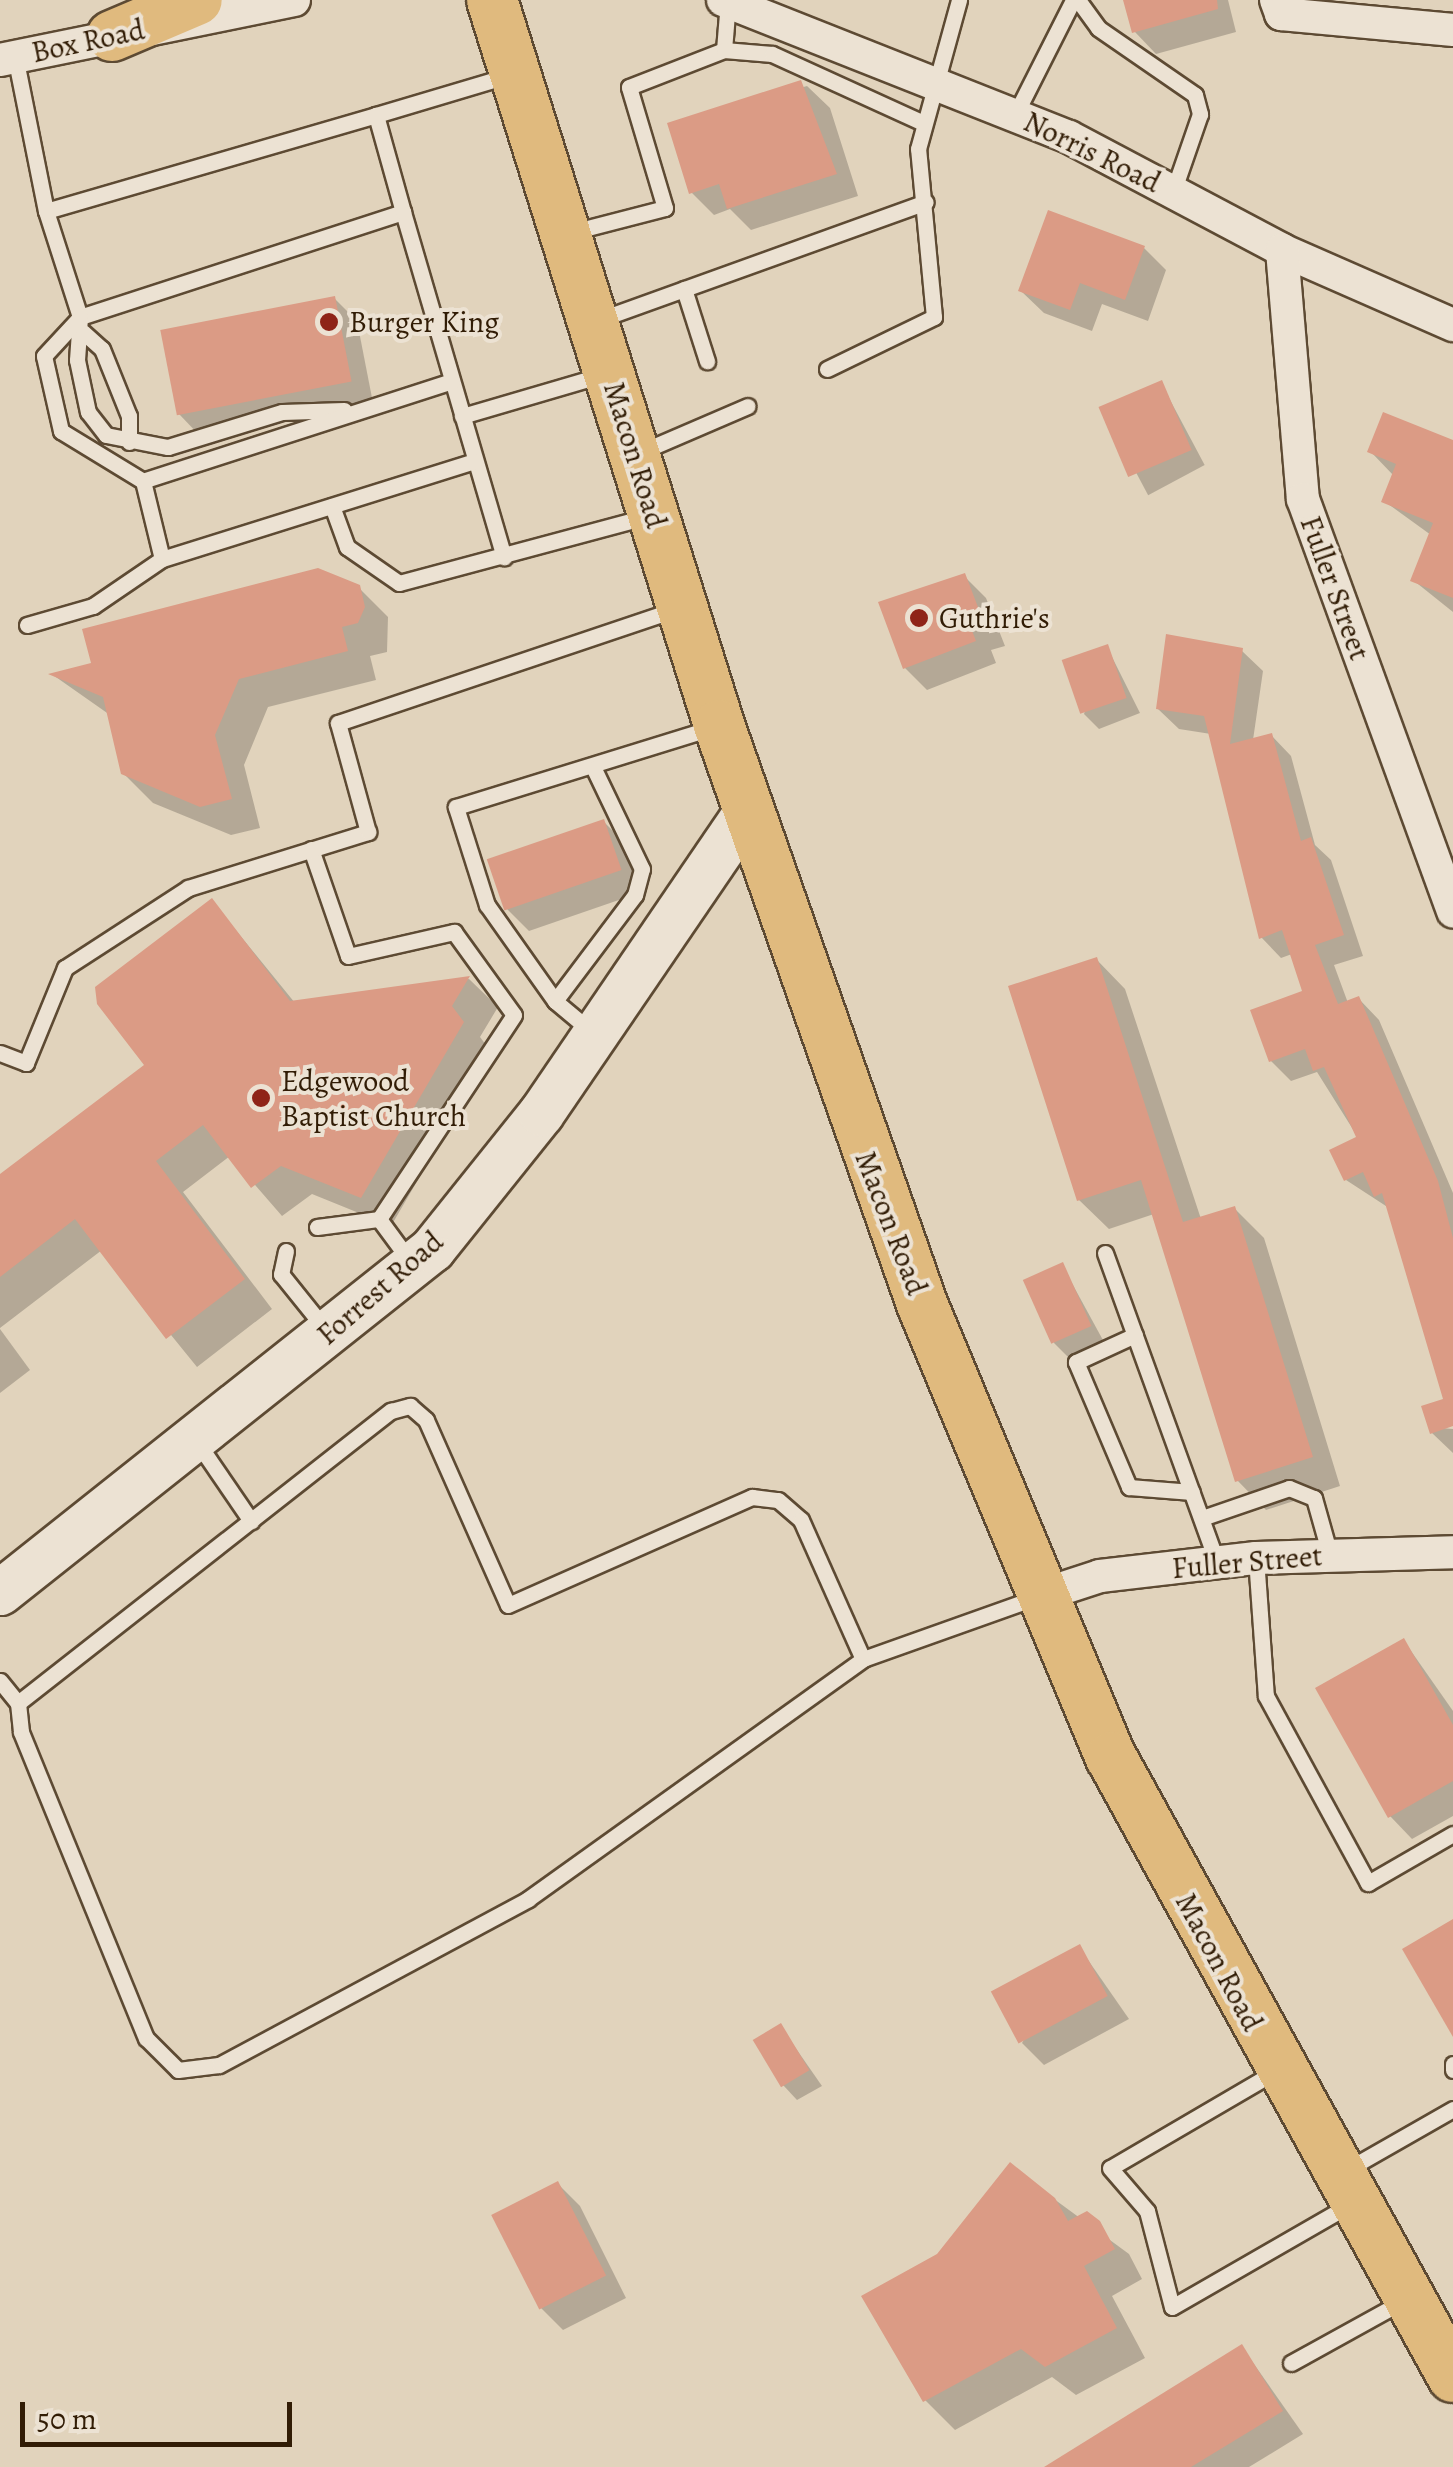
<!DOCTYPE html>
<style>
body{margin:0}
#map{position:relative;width:1453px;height:2467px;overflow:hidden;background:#e1d3bc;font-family:Alegreya,serif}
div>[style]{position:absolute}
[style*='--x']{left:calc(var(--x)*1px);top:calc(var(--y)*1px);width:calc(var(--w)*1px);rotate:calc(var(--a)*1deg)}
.shadow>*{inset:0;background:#0003;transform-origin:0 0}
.building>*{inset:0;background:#db9b85;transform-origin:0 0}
.roads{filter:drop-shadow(2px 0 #5d4a33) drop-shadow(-2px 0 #5d4a33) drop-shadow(0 2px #5d4a33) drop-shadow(0 -2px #5d4a33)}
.service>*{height:15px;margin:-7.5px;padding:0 7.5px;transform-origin:7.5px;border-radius:7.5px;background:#ece2d3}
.minor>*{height:32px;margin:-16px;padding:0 16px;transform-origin:16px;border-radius:16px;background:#ece2d3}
.secondary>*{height:45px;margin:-22.5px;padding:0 22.5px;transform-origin:22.5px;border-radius:22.5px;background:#ece2d3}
.primary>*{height:50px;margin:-25px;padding:0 25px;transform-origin:25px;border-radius:25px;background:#e0ba7e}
.dots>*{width:28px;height:28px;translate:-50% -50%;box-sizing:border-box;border:5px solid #ece2d3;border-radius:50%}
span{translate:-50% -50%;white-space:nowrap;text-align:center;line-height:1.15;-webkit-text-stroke:8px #ece2d3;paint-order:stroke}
.street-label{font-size:30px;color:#311c05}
.poi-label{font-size:30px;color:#311c05}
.left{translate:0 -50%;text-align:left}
.scale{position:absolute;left:20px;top:2402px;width:272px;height:45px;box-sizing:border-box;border:5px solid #311c05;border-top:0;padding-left:12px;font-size:30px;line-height:35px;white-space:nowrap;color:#311c05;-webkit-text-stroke:8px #ece2d3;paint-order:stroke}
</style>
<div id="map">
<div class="shadow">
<div style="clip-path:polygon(1126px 0,1228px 0,1236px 32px,1156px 54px,1134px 31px)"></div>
<div style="clip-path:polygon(807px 86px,830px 108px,858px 196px,751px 230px,730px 209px,714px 215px,691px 192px,670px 125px)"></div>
<div style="clip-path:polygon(1144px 248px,1166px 270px,1148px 321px,1102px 304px,1092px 331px,1044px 313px,1021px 291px)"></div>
<div style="clip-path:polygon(335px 299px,357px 321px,373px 403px,201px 437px,179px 414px)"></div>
<div style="left:1161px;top:383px;width:93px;height:64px;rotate:62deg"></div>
<div style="clip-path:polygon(1453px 444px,1453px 612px,1413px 580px,1431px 535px,1384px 501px,1394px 476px,1370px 451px)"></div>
<div style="clip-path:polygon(964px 576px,986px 598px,1005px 646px,991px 650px,996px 663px,927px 690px,905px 668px)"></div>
<div style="clip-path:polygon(358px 587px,388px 617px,387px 652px,370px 656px,376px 680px,268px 707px,244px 765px,260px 828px,231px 835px,153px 803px,123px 773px,110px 715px,53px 675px)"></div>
<div style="clip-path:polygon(1107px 647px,1140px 713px,1099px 729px,1084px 714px)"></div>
<div style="clip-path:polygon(1242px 651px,1263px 671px,1253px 740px,1271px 735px,1291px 756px,1315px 845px,1331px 860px,1363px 956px,1334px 965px,1348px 1003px,1359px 999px,1379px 1020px,1453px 1193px,1453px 1424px,1441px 1428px,1453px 1429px,1453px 1453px,1432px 1433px,1447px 1400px,1389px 1208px,1346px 1180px,1359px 1139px,1317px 1072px,1291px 1081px,1271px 1061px,1305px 993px,1292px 954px,1281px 958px,1261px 937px,1211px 734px,1179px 729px,1158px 709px)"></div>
<div style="clip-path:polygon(604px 822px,626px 844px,642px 892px,529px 931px,507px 909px)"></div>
<div style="clip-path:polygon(212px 901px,295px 1003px,469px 979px,498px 1007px,480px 1037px,492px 1053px,391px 1226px,312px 1194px,282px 1216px,230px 1156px,183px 1192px,272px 1309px,197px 1367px,102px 1250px,0 1328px,0 1178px,147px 1065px)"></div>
<div style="clip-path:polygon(1096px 959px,1125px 989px,1201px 1219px,1234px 1208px,1264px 1238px,1340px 1486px,1266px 1510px,1237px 1480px,1154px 1214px,1109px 1229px,1079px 1200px)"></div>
<div style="clip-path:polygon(1062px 1265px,1104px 1342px,1069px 1358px,1054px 1343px)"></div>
<div style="clip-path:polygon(0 1329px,30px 1370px,0 1393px)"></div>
<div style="clip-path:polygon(1404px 1641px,1453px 1711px,1453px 1816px,1412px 1839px,1390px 1816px)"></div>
<div style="clip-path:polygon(1079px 1947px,1129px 2019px,1044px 2065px,1022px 2043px)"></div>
<div style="clip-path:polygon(781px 2027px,822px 2086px,797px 2100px,783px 2085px)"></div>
<div style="clip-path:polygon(558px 2184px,580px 2206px,626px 2298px,563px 2330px,541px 2308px)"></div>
<div style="clip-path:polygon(1054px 2199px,1129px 2254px,1142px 2279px,1112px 2296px,1145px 2358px,1076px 2395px,1052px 2377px,955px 2430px,925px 2400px)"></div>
<div style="clip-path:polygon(1242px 2347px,1303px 2434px,1249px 2467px,1084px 2467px)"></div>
</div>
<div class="building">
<div style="clip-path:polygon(1123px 0,1217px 0,1218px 9px,1132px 33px)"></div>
<div style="clip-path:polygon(801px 80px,837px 174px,727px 209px,719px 184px,689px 194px,667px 123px)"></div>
<div style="clip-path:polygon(1048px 210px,1145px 246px,1125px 300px,1080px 283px,1070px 310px,1018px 291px)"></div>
<div style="left:335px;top:296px;width:87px;height:178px;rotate:79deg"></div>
<div style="left:1162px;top:380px;width:76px;height:69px;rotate:67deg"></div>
<div style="clip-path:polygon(1383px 412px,1453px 440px,1453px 598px,1410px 581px,1433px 523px,1381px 502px,1396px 464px,1367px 452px)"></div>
<div style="clip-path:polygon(318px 568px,360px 585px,365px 607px,358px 623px,342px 627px,348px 651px,239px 679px,215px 735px,232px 799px,200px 807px,121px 774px,103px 697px,48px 674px,91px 663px,82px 629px)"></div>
<div style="clip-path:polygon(965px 573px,984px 623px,971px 628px,976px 641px,903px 669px,878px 602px)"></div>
<div style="clip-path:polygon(1166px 634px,1243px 648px,1230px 744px,1272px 733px,1301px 841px,1311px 837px,1344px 935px,1315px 945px,1338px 1004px,1359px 996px,1438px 1181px,1453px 1238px,1453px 1426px,1430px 1434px,1421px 1406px,1443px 1399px,1382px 1193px,1374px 1197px,1363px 1172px,1344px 1181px,1329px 1150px,1356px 1137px,1324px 1067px,1313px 1071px,1305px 1049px,1269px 1062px,1250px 1010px,1302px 991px,1282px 930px,1259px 939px,1204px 716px,1156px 709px)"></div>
<div style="left:1108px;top:644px;width:57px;height:49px;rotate:71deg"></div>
<div style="left:604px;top:819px;width:54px;height:124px;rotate:71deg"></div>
<div style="clip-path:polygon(212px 898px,290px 1001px,470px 976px,452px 1006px,464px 1022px,361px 1198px,281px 1166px,251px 1188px,203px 1125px,156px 1161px,245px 1279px,166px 1339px,75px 1219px,0 1277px,0 1174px,144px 1065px,97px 1004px,95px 987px)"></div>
<div style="clip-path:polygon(1097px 957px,1183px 1222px,1235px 1206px,1313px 1457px,1235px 1482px,1141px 1180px,1077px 1201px,1008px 986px)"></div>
<div style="left:1063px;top:1262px;width:70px;height:44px;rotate:66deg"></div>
<div style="clip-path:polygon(1404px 1638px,1453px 1725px,1453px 1781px,1388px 1818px,1315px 1688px)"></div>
<div style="clip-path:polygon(1453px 1919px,1453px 2037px,1402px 1949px)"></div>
<div style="left:1080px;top:1944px;width:59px;height:101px;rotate:62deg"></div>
<div style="left:781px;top:2023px;width:55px;height:33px;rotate:59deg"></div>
<div style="clip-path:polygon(1010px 2162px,1055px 2198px,1068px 2221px,1087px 2211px,1100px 2221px,1115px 2249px,1084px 2266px,1117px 2328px,1045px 2367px,1021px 2349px,923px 2402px,861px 2296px,937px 2254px)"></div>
<div style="left:558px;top:2181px;width:106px;height:75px;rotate:63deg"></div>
<div style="clip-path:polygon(1242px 2344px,1283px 2411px,1191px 2467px,1044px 2467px)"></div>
</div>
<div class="roads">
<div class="service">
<div style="--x:1078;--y:0;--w:34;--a:54"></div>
<div style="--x:1098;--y:28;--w:118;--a:34.6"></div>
<div style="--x:1195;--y:95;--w:20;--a:75"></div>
<div style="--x:1200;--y:114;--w:83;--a:109.1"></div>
<div style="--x:724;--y:50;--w:49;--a:-85.3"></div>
<div style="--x:15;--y:56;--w:158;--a:78.7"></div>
<div style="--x:46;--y:211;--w:111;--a:72.2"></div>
<div style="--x:80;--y:317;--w:340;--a:-18"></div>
<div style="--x:403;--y:212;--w:360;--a:73.7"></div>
<div style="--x:1015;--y:115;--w:129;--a:-63.2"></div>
<div style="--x:46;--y:211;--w:344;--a:-16.2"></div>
<div style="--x:403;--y:212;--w:101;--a:-105.6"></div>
<div style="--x:376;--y:115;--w:137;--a:-16.6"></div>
<div style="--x:572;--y:232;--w:96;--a:-14.5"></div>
<div style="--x:665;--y:208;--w:126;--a:-106.6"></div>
<div style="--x:629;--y:87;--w:102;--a:-21.3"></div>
<div style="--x:724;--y:50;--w:48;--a:4.8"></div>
<div style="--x:772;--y:54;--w:164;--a:24.5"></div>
<div style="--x:684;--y:289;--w:76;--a:72.3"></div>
<div style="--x:80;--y:317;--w:43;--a:94"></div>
<div style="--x:77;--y:360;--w:53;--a:78.1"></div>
<div style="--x:88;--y:412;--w:29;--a:52"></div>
<div style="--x:106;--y:435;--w:63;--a:11"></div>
<div style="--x:168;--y:447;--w:119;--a:-17.1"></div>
<div style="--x:282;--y:412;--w:62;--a:-1.8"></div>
<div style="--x:80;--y:317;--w:53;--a:132.7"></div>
<div style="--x:44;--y:356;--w:77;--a:77.2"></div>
<div style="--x:61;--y:431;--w:96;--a:31.4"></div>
<div style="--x:601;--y:319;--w:345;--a:-19.8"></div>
<div style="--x:83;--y:332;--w:25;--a:42"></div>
<div style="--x:102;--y:349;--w:72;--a:68.1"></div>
<div style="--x:129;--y:416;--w:26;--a:90"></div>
<div style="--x:827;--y:369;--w:119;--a:-25.9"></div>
<div style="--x:934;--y:317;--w:169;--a:-95.4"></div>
<div style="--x:918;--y:149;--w:155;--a:-74.6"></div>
<div style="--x:452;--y:381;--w:325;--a:162.1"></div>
<div style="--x:143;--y:481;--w:80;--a:76.3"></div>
<div style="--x:162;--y:559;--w:328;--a:-17.4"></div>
<div style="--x:462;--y:416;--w:146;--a:-16.3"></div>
<div style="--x:641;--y:452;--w:116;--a:-23.3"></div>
<div style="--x:332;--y:506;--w:44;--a:69.9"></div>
<div style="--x:347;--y:547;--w:63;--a:34.7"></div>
<div style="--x:399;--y:583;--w:255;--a:-15"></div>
<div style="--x:27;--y:625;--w:69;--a:-16.1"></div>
<div style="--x:93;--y:606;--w:83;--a:-34.3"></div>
<div style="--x:311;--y:849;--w:113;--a:70.9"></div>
<div style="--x:348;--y:956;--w:109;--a:-12.8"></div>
<div style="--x:454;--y:932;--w:102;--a:54.1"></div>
<div style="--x:514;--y:1015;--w:245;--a:123.5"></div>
<div style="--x:379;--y:1219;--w:52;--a:53.6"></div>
<div style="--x:555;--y:1001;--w:118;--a:-125.3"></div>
<div style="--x:487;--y:905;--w:103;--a:-107.6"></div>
<div style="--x:456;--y:807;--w:267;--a:-17.2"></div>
<div style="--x:592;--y:1032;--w:48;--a:-140"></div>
<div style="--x:555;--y:1001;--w:133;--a:-53"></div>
<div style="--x:635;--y:895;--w:27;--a:-75"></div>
<div style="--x:642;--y:869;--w:111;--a:-115.6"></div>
<div style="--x:0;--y:1053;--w:28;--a:21"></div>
<div style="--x:26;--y:1063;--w:103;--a:-67.7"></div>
<div style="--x:65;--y:968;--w:147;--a:-33"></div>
<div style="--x:188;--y:888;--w:189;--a:-17.3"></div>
<div style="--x:368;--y:832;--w:113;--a:-105.4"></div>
<div style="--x:338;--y:723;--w:358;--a:-18.6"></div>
<div style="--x:317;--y:1227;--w:63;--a:-7.4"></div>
<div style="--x:286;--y:1251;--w:24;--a:102"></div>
<div style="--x:281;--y:1274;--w:72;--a:51.2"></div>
<div style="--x:1105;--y:1253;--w:329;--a:70.1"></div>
<div style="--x:1135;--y:1335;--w:65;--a:155.4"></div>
<div style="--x:1076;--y:1362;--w:136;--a:67"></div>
<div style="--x:1129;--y:1487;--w:63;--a:4.5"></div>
<div style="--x:197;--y:1442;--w:96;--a:55.6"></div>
<div style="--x:1202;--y:1518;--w:92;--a:-19"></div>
<div style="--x:1289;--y:1488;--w:27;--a:22"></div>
<div style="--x:1314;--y:1498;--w:59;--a:74.3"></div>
<div style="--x:1256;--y:1558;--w:138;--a:85.9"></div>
<div style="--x:1266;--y:1696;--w:213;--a:61.4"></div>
<div style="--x:1368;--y:1883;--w:98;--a:-30"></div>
<div style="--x:0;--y:1681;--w:28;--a:51"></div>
<div style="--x:18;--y:1703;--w:29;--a:84"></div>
<div style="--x:21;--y:1732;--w:331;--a:67.8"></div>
<div style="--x:146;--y:2038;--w:45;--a:45"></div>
<div style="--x:178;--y:2070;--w:41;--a:-7"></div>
<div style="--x:219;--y:2065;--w:351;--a:-28.2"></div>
<div style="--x:528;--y:1899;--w:412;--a:-35.6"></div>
<div style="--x:863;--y:1659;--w:185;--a:-19.6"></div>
<div style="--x:18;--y:1703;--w:474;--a:-38.1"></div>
<div style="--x:391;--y:1411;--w:20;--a:-15"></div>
<div style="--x:410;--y:1406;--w:21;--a:41"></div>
<div style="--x:426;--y:1420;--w:202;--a:66.1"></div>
<div style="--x:508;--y:1605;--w:267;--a:-23.9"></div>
<div style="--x:752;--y:1497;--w:26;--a:7"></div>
<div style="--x:778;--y:1500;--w:30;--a:41"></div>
<div style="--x:801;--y:1520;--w:152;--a:66"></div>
<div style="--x:1453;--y:2064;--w:6;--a:90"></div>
<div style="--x:1278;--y:2070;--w:194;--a:149.7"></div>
<div style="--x:1110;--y:2168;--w:57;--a:49.3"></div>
<div style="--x:1147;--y:2211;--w:99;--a:75.4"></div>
<div style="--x:1172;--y:2307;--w:207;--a:-29.9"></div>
<div style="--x:1348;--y:2169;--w:121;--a:-29.7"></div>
<div style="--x:1291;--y:2363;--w:130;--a:-28.9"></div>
</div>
<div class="minor">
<div style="--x:723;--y:0;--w:372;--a:21.6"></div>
<div style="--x:1069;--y:137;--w:241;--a:27.9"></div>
<div style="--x:1282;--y:250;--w:187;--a:23.7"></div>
<div style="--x:1276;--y:0;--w:15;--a:70"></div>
<div style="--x:1281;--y:14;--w:173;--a:5.3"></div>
<div style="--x:0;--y:60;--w:300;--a:-11.5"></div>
<div style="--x:1282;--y:250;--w:250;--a:85.2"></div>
<div style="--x:1303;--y:499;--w:439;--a:70"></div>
<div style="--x:1045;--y:1594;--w:58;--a:-18.1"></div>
<div style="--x:1100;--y:1576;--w:157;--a:-6.6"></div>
<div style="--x:1256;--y:1558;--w:197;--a:-1.7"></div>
</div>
<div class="secondary">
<div style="--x:0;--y:1592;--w:552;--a:-38.45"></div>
<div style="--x:432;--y:1249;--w:174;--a:-51.3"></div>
<div style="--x:541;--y:1113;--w:367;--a:-55.7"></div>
</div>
<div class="primary">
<div style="--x:492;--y:0;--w:760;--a:72.61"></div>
<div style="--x:719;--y:725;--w:614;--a:70.68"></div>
<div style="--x:922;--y:1304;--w:491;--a:67.4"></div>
<div style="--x:1111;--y:1757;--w:708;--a:61.12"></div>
<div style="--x:112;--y:36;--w:92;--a:-23"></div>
</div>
</div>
<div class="dots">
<div style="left:329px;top:322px;background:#8f2418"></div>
<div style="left:919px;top:618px;background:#8f2418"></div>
<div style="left:261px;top:1098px;background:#8f2418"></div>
</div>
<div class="street-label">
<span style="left:88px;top:41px;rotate:-12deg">Box Road</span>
<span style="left:1092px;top:152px;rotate:26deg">Norris Road</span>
<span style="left:635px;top:455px;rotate:73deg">Macon Road</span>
<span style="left:1335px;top:588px;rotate:70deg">Fuller Street</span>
<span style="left:891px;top:1223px;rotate:69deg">Macon Road</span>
<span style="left:380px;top:1288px;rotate:-41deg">Forrest Road</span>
<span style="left:1247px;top:1562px;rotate:-5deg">Fuller Street</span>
<span style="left:1219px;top:1962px;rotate:62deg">Macon Road</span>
</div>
<div class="poi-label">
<span class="left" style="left:349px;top:322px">Burger King</span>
<span class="left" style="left:939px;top:618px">Guthrie's</span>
<span class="left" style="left:281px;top:1098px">Edgewood<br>Baptist Church</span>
</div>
<div class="scale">50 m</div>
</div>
